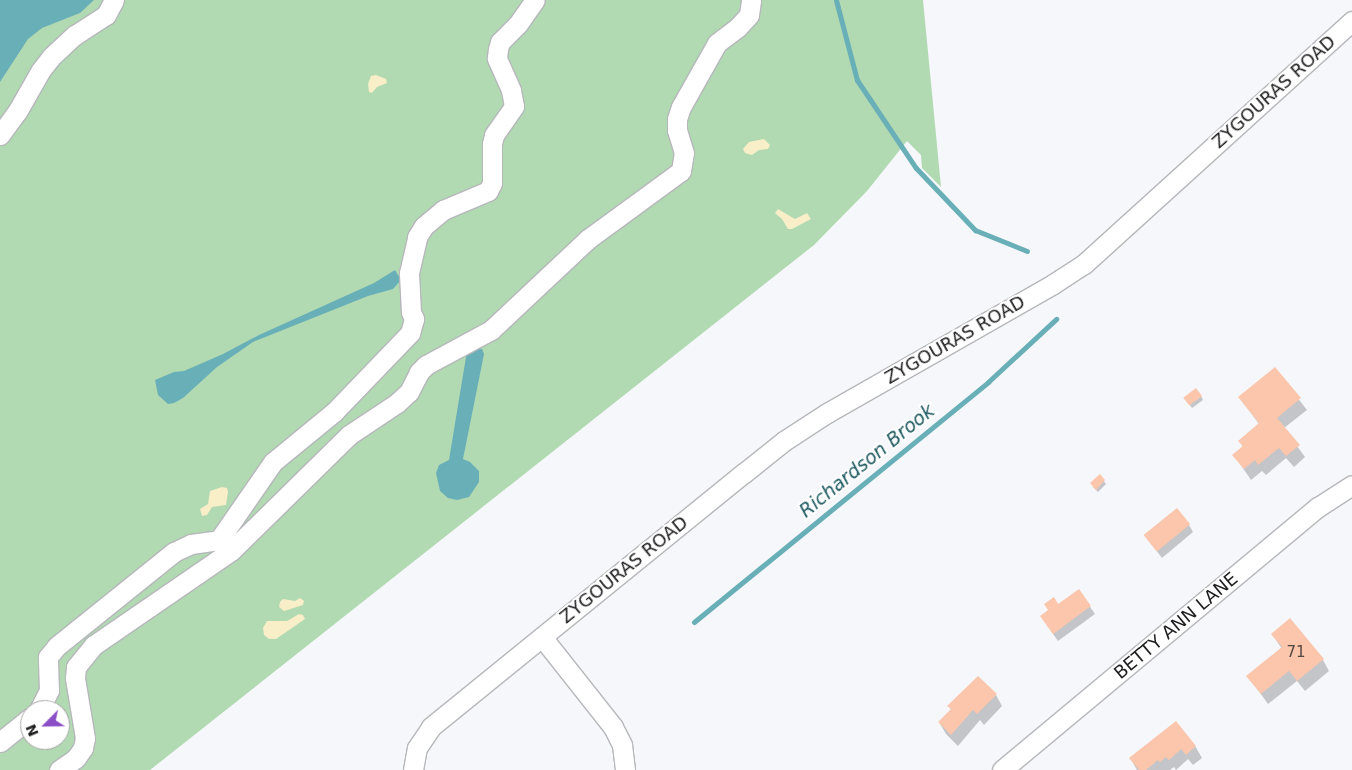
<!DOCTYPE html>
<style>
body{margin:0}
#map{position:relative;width:1352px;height:770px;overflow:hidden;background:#f6f7fb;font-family:"DejaVu Sans",sans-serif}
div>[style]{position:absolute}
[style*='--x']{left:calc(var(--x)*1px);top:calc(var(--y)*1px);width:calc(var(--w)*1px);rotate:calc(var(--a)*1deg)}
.green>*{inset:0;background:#b1d9b2}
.sand>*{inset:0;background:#f8eec8}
.water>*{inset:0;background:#69afb7}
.shadow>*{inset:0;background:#0003}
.stream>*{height:5px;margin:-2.5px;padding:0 2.5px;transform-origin:2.5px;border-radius:2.5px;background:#69afb7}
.building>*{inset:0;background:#fbc6ab;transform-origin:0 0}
.roads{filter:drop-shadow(1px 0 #b6b7bb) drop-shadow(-1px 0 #b6b7bb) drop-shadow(0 1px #b6b7bb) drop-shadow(0 -1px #b6b7bb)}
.minor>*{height:19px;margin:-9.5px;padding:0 9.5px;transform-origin:9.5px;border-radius:9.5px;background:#fff}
span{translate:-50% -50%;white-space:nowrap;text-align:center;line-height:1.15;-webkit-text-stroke:4px #fff;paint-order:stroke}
.number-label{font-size:15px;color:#544742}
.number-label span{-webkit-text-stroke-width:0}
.street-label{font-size:18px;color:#1d1d1f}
.water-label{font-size:19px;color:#1f5a60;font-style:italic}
.north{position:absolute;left:20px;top:700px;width:50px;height:50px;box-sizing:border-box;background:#fff;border:1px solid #a5a5a5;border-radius:50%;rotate:247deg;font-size:14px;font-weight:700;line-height:20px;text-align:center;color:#1d1d1f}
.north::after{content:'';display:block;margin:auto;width:18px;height:22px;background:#8b4fc5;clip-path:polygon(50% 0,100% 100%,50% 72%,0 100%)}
</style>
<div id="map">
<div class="green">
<div style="clip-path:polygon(evenodd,0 0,923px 0,941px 187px,922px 168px,921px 155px,907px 141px,867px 191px,814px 245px,150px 770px,0 770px,0 0,30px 710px,60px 710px,60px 740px,30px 740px,30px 710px)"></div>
</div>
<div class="sand">
<div style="clip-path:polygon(376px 75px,386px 79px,387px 83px,377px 87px,372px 93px,369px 92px,368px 84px,371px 76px)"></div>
<div style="clip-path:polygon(764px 139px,770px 145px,768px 149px,759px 150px,752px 155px,745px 153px,743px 149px,749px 142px)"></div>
<div style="clip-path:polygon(778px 209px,795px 219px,807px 213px,811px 219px,792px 229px,788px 229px,782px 219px,775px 213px)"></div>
<div style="clip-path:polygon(222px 487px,227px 488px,228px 492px,226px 505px,212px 507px,207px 515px,202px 516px,200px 509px,208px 504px,210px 491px)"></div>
<div style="clip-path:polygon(300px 598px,304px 601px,303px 605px,284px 611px,279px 607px,280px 602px,283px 599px,295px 601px)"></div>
<div style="clip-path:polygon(299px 614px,303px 615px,305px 619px,276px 639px,269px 639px,264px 635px,263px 628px,267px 621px,287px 621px)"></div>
</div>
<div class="water">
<div style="clip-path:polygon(0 0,94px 0,80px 13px,42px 28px,28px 39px,0 82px)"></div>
<div style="clip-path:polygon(395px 270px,401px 280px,393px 289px,368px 296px,253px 342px,217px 367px,183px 398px,174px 403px,168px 404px,158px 395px,155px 380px,174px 372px,184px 371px,223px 354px,259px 335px,374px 283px)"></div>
<div style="clip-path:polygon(475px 347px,482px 349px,484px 354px,463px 459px,470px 462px,479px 471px,479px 482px,469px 497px,457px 500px,448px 498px,440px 491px,436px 473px,439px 465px,449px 460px,466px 357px,469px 348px)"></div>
</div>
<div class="shadow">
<div style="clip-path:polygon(1275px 369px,1307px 410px,1284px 428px,1305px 457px,1294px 467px,1286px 458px,1266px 475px,1262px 471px,1251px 480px,1234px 455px,1243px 448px,1240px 441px,1259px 424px,1240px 398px)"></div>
<div style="clip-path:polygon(1201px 396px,1203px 400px,1192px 408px,1187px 401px)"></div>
<div style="clip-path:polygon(1100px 476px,1106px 484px,1098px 492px,1093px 487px)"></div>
<div style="clip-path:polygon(1189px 525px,1193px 532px,1162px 558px,1145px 536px)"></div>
<div style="clip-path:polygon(1079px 591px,1095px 614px,1058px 641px,1046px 624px,1058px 606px)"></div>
<div style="clip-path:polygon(1272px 634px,1323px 660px,1329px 671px,1305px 691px,1297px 681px,1268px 704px,1248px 676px,1282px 649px)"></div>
<div style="clip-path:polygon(996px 695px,1002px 706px,984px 725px,980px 720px,958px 746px,946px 734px,939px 722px,951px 710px,949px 707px)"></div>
<div style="clip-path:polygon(1195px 746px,1202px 758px,1193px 765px,1188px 759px,1176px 770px,1174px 767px,1170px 770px,1137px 770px,1130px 758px)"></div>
</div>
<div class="stream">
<div style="--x:836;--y:0;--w:83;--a:75.3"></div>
<div style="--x:857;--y:80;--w:106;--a:56.2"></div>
<div style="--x:916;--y:168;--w:86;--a:46.4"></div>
<div style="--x:975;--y:230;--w:56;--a:22"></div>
<div style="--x:694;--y:622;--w:380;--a:-39.2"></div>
<div style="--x:988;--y:382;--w:93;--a:-42.8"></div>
</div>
<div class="building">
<div style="clip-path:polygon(1275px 367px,1301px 398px,1277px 418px,1300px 445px,1286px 456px,1279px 448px,1258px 465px,1255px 460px,1244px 469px,1232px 455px,1243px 446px,1238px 441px,1259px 423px,1238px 397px)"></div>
<div style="left:1196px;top:388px;width:10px;height:16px;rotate:53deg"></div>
<div style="clip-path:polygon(1100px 474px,1105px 480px,1096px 490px,1090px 483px)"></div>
<div style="left:1177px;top:508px;width:21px;height:43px;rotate:51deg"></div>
<div style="clip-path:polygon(1079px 589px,1091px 606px,1053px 634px,1040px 616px,1048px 610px,1044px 604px,1054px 597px,1058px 604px)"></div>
<div style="clip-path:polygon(1290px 618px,1324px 659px,1297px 681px,1289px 671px,1261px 694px,1246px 676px,1282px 647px,1271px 634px)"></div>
<div style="clip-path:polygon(978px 676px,997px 694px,977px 714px,973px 710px,951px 735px,938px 722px,951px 709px,947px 706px)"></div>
<div style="clip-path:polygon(1176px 721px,1196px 746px,1186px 755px,1181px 749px,1169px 760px,1166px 757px,1160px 762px,1158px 760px,1146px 770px,1139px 770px,1129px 758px)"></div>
</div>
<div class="roads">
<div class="minor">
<div style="--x:0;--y:135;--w:29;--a:-54"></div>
<div style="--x:17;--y:112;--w:48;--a:-60.3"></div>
<div style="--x:41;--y:70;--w:16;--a:-52"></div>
<div style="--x:51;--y:57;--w:33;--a:-43"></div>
<div style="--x:75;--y:35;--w:37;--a:-33"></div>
<div style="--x:106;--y:15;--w:17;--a:-62"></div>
<div style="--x:542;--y:637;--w:115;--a:51.7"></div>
<div style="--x:613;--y:727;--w:20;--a:63"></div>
<div style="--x:622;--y:745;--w:25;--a:83"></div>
<div style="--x:39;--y:710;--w:22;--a:-63"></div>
<div style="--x:49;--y:690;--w:33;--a:-92"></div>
<div style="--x:48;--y:657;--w:14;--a:-51"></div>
<div style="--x:57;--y:646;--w:150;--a:-38.8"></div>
<div style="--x:174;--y:552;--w:19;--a:-25"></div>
<div style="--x:191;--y:544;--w:28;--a:-8"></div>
<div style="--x:219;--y:540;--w:95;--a:-55.3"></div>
<div style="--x:273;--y:462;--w:79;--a:-39.3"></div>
<div style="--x:334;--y:412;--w:110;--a:-46.1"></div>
<div style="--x:410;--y:333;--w:15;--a:-74"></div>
<div style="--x:414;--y:319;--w:8;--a:-113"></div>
<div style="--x:411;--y:312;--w:39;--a:-93"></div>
<div style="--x:409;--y:273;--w:37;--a:-77"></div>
<div style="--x:417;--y:237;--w:13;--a:-58"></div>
<div style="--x:424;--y:226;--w:25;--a:-40"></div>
<div style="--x:443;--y:210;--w:49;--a:-22.9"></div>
<div style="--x:488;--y:191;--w:9;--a:-63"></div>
<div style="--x:492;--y:183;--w:39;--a:-90"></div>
<div style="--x:492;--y:144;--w:9;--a:-77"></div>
<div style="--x:494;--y:135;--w:35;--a:-55"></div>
<div style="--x:514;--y:106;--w:16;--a:-101"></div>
<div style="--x:511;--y:90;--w:35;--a:-114"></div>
<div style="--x:497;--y:58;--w:9;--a:-84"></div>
<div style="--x:498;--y:49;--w:7;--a:-74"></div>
<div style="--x:500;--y:42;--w:25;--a:-45"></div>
<div style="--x:518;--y:24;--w:29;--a:-55"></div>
<div style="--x:0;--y:742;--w:38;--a:-39"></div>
<div style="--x:59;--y:770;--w:21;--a:-35"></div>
<div style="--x:76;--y:758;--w:12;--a:-55"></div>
<div style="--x:83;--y:748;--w:10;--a:-79"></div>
<div style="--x:85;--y:738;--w:61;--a:-99.5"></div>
<div style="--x:75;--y:678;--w:11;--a:-85"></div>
<div style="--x:76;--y:667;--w:28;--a:-51"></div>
<div style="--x:94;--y:645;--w:166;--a:-34.5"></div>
<div style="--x:231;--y:551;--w:165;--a:-44.5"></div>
<div style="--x:349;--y:435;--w:58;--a:-33.7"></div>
<div style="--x:397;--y:403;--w:16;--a:-43"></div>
<div style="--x:409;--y:392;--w:22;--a:-63"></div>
<div style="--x:419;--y:372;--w:10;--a:-45"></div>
<div style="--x:426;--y:365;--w:74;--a:-28.3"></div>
<div style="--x:491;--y:330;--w:133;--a:-43.2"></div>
<div style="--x:588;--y:239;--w:115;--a:-36.2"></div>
<div style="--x:681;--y:171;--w:18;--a:-81"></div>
<div style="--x:684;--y:153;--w:24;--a:-107"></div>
<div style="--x:677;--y:130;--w:11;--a:-90"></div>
<div style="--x:677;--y:119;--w:13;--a:-72"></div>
<div style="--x:681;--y:107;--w:73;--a:-60.6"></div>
<div style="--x:717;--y:43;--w:26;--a:-37"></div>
<div style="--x:738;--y:27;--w:16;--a:-47"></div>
<div style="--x:749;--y:15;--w:15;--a:-82"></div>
<div style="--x:413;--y:770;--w:22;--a:-80"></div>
<div style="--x:417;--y:748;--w:25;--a:-56"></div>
<div style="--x:431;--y:727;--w:403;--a:-39.1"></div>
<div style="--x:744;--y:473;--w:51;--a:-38.7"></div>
<div style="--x:784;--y:441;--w:51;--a:-33.1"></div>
<div style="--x:827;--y:413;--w:260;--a:-29.7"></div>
<div style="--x:1053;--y:284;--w:37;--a:-33"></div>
<div style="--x:1084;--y:264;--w:362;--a:-42.2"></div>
<div style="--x:1002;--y:770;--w:411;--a:-39.8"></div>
<div style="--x:1318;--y:507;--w:40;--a:-32.9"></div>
</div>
</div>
<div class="number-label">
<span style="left:1296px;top:653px">71</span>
</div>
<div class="street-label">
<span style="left:1274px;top:92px;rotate:-42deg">ZYGOURAS ROAD</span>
<span style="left:955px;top:340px;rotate:-30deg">ZYGOURAS ROAD</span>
<span style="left:624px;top:570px;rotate:-39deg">ZYGOURAS ROAD</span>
<span style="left:1176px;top:626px;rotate:-40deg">BETTY ANN LANE</span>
</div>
<div class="water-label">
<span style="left:867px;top:461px;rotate:-39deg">Richardson Brook</span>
</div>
<div class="north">N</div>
</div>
